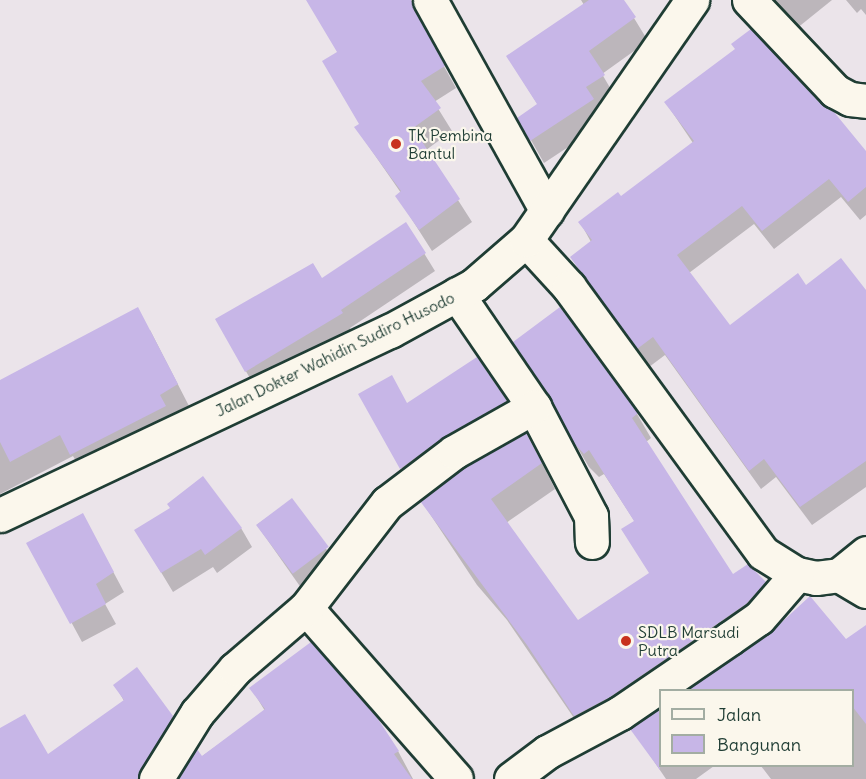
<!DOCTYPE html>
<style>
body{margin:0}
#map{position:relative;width:866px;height:779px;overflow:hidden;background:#ebe4ea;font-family:Delius,sans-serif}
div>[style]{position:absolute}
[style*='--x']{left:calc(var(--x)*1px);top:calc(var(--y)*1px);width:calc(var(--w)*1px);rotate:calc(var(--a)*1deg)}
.shadow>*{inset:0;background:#0003;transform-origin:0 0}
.building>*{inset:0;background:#c7b6e7;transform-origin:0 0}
.roads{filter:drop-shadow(2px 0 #1f3d34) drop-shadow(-2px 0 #1f3d34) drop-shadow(0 2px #1f3d34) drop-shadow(0 -2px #1f3d34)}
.street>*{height:33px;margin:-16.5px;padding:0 16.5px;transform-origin:16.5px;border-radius:16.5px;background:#fbf7ec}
.secondary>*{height:33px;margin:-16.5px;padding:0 16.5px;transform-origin:16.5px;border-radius:16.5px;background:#fbf7ec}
.dots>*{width:16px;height:16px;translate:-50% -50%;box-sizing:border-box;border:3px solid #fbf7ec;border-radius:50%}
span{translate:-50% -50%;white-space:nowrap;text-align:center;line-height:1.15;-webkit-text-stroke:4.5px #fbf7ec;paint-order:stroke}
.poi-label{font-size:16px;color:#1f3d34}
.left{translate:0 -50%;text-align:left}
.street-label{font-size:16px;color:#1f3d34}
.legend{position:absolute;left:659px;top:689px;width:195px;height:78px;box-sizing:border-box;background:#fbf7ec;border:2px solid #a3ada2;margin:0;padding:8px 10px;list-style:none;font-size:18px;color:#1f3d34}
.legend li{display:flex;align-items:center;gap:12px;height:30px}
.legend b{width:30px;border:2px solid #a3ada2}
</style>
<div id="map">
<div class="shadow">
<div style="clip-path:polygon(308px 0,395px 0,416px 16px,456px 88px,434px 102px,452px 131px,426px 150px,472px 222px,432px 251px,397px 196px,401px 193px,356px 128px,361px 124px,339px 53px)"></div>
<div style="clip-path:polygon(581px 0,623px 0,648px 41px,602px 74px,616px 98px,606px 122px,544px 163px,519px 119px,538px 105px,508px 57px,584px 5px)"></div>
<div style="clip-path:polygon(764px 0,832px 0,796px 29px)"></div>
<div style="clip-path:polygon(846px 0,866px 0,866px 15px,861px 9px,857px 13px)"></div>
<div style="clip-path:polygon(666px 103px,866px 153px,866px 215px,860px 220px,841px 197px,774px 249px,754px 224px,689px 273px,730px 327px,806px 287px,866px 292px,866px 487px,812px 525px,776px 477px,761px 489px,665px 355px,649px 367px,572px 257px,591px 242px,580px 222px,620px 198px,693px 143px)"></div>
<div style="clip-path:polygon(406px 224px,435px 271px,350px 328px,352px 332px,256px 389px,217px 320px,322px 280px)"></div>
<div style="clip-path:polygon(150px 330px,189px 406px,84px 475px,73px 456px,0 494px,0 381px)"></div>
<div style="clip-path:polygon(515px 343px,637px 414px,651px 438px,646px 442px,733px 576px,764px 583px,779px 607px,589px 740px,507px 620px,477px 585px,422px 502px,540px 459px,555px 489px,506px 523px,577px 622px,650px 575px,635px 522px,604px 474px,599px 477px,589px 467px)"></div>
<div style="clip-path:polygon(361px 394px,407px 405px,506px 401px,517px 420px,412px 487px)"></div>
<div style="left:292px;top:500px;width:82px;height:43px;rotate:55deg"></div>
<div style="clip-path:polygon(171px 509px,241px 528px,252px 547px,217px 573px,213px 567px,173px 592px,147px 549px)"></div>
<div style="clip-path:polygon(93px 534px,124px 592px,105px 604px,116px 624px,82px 642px,29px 544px)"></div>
<div style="clip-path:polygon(771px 635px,846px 641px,866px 649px,866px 779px,771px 779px,761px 766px,852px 766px,852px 690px,689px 690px)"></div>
<div style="clip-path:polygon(115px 685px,172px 717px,186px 741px,162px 779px,0 779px,0 731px,48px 756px,124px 701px)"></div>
<div style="clip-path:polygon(251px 688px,398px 751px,413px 779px,180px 779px,201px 757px,265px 711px)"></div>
<div style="clip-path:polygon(660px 710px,660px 766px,714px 766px,696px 779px,666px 779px,632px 729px)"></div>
</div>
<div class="building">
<div style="clip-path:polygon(306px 0,411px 0,445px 66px,421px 81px,441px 108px,413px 128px,460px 199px,419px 230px,395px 196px,401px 191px,354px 127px,359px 124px,322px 61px,337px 52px)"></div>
<div style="clip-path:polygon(589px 0,624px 0,636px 17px,589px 51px,605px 75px,586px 87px,594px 99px,530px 141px,517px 118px,537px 104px,506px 56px)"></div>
<div style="clip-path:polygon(751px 29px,821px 104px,834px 112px,866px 151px,866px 187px,848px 202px,829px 179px,762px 231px,742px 206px,677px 255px,730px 325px,798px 273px,806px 285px,841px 258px,866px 290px,866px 461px,800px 507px,764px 459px,749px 471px,653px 337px,637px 349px,570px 257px,592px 240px,578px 222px,618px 192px,621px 196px,694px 141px,664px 102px,735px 49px,731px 44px)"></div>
<div style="clip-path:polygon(406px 222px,426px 253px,341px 310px,343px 313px,245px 372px,215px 319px,313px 263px,322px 278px)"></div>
<div style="clip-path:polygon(138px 307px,178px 384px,160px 395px,166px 406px,70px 455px,60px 435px,10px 462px,0 442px,0 380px)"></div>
<div style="clip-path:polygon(560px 307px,638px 413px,632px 418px,733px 574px,748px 564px,766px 582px,746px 604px,610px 697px,574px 716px,527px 645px,420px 501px,464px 468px,526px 433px,542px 463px,491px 499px,578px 620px,649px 573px,621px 529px,634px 521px,589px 450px,584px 454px,573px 442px,550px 397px,513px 342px)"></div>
<div style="clip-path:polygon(477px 357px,507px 401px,445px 436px,400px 469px,358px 394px,392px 375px,407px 403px)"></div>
<div style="clip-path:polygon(203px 476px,242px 528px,205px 555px,201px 549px,161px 573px,134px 530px,170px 508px,167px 504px)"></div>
<div style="left:292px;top:498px;width:61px;height:45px;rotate:53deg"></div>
<div style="clip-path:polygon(83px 513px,114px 572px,96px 584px,106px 604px,70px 624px,26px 543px)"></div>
<div style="clip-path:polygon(810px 596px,846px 639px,866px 625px,866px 724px,852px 706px,852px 690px,686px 690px,770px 633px)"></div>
<div style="clip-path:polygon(311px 642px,376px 716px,399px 751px,394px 754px,412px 779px,178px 779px,197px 749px,202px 756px,265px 709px,249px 688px)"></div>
<div style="clip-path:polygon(137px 667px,173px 716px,137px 779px,0 779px,0 728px,25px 714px,48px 754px,124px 700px,113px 685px)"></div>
<div style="clip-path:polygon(660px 708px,660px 770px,630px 729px)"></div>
</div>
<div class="roads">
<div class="street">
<div style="--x:430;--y:0;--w:241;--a:61"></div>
<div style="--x:749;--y:0;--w:125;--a:46.6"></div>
<div style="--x:835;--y:91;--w:17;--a:28"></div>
<div style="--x:850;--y:99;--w:16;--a:7"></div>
<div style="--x:526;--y:240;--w:64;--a:47.5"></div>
<div style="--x:569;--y:287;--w:329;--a:53.9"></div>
<div style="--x:763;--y:553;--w:40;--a:32"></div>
<div style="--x:797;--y:574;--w:19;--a:12"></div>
<div style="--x:816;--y:578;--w:23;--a:-7"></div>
<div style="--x:839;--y:575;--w:31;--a:31"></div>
<div style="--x:457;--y:294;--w:137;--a:55.7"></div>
<div style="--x:534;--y:407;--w:123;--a:62.4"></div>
<div style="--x:591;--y:516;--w:26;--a:88"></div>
<div style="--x:839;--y:575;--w:35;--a:-39"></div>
<div style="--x:306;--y:608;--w:227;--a:48.7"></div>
<div style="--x:156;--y:779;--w:78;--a:-58.2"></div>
<div style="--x:197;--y:713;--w:58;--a:-49.2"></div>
<div style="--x:235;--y:669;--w:94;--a:-40.7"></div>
<div style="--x:306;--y:608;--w:133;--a:-52.4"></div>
<div style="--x:387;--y:503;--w:84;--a:-37.3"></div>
<div style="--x:454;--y:452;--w:92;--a:-29.4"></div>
<div style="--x:511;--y:779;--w:45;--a:-36.9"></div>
<div style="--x:547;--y:752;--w:83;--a:-28.1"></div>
<div style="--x:620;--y:713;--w:133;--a:-34.3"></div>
<div style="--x:730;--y:638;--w:35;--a:-35"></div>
<div style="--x:759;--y:618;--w:58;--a:-49.2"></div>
</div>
<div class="secondary">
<div style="--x:0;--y:515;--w:431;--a:-25.3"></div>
<div style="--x:390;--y:331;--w:96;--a:-28.7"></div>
<div style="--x:474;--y:285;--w:69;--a:-40.9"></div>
<div style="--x:526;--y:240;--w:292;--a:-55.3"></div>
</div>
</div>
<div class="dots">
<div style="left:396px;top:144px;background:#c8321e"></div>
<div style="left:626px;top:641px;background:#c8321e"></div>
</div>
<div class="poi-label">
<span class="left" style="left:408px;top:144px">TK Pembina<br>Bantul</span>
<span class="left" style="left:638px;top:641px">SDLB Marsudi<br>Putra</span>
</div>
<div class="street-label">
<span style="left:335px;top:354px;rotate:-26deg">Jalan Dokter Wahidin Sudiro Husodo</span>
</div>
<ul class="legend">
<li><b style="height:8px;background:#fbf7ec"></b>Jalan</li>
<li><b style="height:16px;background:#c7b6e7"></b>Bangunan</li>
</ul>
</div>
